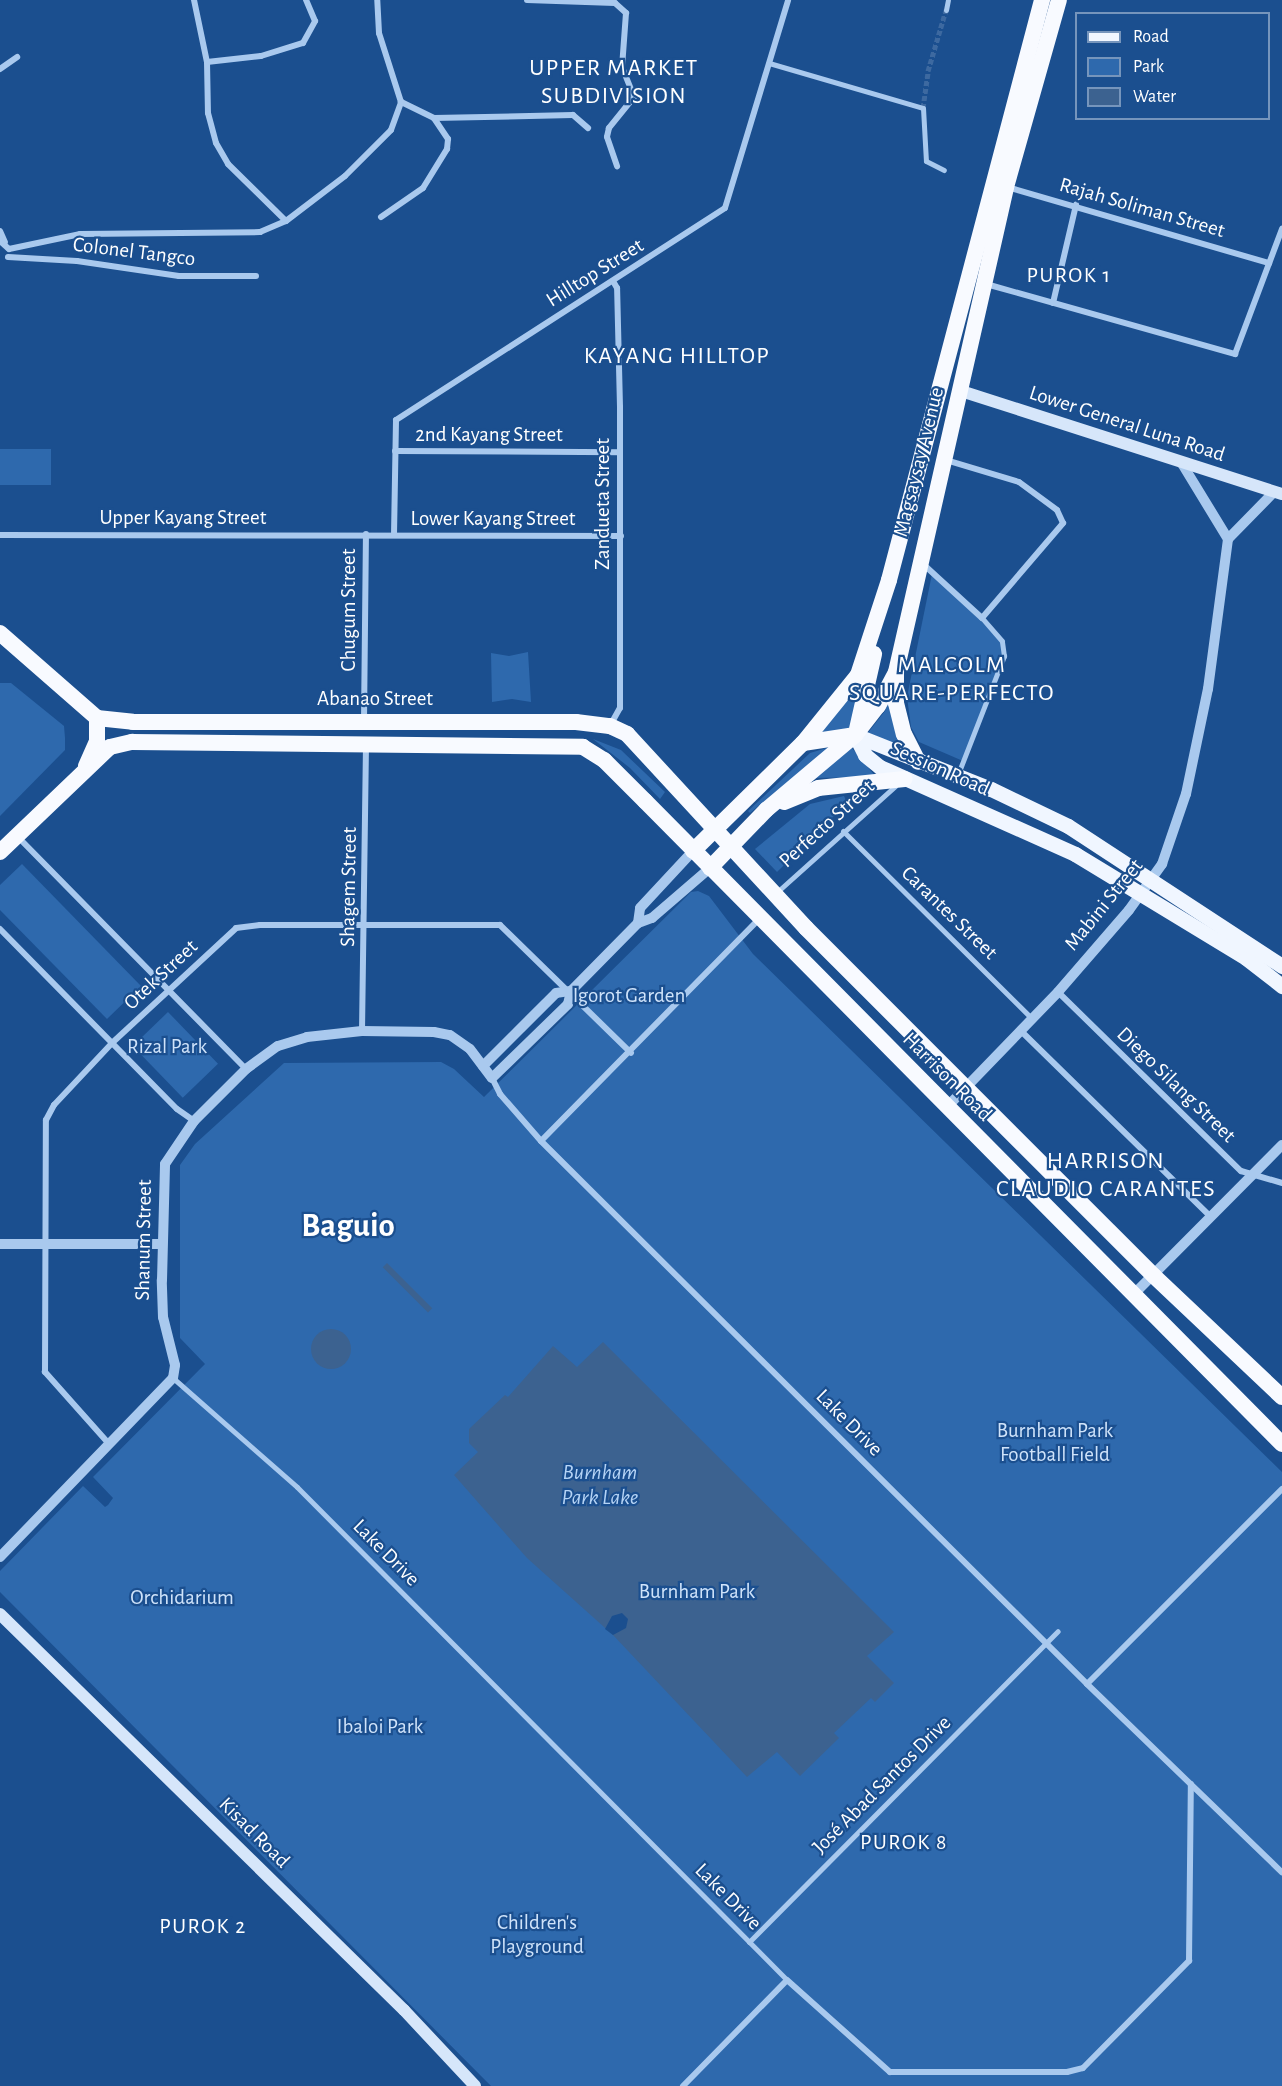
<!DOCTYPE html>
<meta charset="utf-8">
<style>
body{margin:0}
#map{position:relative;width:1282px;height:2086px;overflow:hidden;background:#1b4f8f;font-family:"Alegreya Sans",sans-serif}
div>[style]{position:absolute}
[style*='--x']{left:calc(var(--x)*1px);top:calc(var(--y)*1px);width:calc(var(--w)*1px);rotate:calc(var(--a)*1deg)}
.green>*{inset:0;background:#2e69ad;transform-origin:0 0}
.water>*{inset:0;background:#3c6290;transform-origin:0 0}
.round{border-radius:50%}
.pier>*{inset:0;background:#1b4f8f}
.pedestrian-tunnel>*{height:5px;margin-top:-2.5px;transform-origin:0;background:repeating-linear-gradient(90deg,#3d69a0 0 5px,transparent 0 7.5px)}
.pedestrian>*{height:5px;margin:-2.5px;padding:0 2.5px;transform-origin:2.5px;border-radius:2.5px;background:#a9c9ee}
.minor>*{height:6px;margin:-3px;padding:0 3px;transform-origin:3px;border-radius:3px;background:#a9c9ee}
.tertiary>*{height:10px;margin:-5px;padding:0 5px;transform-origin:5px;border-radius:5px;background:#a9c9ee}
.secondary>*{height:12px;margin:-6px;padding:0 6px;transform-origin:6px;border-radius:6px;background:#d6e6fa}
.primary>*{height:15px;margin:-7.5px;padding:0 7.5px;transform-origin:7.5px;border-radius:7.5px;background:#f0f6ff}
.trunk>*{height:16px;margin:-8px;padding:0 8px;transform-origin:8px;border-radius:8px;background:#f8faff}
span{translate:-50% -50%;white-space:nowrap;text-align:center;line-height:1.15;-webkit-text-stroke:4.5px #1b4f8f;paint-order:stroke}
.street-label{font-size:21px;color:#fff}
.park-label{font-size:21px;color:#cfe3fa}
.neighbourhood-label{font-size:22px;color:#fff;letter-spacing:1.5px}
.water-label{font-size:22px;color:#b5d3f5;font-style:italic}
.quarter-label{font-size:24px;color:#fff;letter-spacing:1.5px}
.town-label{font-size:33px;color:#fff;font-weight:700}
.legend{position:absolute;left:1075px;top:12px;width:195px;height:108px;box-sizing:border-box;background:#1b4f8f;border:2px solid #7695bc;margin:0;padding:8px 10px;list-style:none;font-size:18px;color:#fff}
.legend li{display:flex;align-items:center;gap:12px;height:30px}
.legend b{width:30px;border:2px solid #7695bc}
</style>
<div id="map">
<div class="green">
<div style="left:0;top:449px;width:51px;height:36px"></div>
<div style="clip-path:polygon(932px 574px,1002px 641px,1004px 656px,963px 761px,919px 742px,911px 727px,907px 697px)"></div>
<div style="clip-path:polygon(528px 652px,531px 702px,512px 699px,492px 702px,491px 653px,509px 656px)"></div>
<div style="clip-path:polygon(862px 681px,852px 725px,846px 731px,821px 733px)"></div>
<div style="clip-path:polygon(0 683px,11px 683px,64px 726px,65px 738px,65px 750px,0 816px)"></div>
<div style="clip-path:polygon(890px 696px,896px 735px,902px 749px,867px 734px,885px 711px)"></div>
<div style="clip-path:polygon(593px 739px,621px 750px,665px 792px,660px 799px,630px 768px)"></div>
<div style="clip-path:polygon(830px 747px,750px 813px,748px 811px,810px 753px)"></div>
<div style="clip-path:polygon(852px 748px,876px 777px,814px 778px)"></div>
<div style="clip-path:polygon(844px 796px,847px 803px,777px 872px,755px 849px,810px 804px)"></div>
<div style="clip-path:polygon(22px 864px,141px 986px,107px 1019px,0 910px,0 885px)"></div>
<div style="clip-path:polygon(698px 891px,709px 896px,753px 954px,1282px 1472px,1282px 2086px,491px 2086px,0 1592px,0 1571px,83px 1486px,105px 1507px,108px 1505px,113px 1498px,93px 1477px,205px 1364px,180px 1338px,180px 1165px,195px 1144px,284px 1063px,441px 1062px,454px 1069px,484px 1097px,691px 892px)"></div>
<div style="left:168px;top:1012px;width:72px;height:49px;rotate:46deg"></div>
</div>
<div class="water">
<div style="left:387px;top:1263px;width:64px;height:6px;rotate:45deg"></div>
<div class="round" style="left:311px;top:1329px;width:40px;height:40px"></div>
<div style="clip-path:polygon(603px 1342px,894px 1632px,867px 1656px,894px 1683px,875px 1702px,871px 1698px,834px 1733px,839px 1738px,800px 1776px,777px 1752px,747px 1777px,613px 1635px,527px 1558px,454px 1475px,478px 1452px,469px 1443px,469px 1429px,505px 1395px,508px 1397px,553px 1346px,577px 1367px)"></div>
</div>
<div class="pier">
<div style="clip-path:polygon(622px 1613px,628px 1619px,626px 1628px,613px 1635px,605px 1629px,612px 1616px)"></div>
</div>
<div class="pedestrian-tunnel">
<div style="--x:923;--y:108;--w:37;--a:-82"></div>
<div style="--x:928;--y:71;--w:64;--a:-73.6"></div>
</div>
<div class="pedestrian">
<div style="--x:946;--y:10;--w:10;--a:-79"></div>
<div style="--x:769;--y:63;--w:160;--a:16.3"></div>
<div style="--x:923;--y:108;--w:53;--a:86.8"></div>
<div style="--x:926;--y:161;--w:20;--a:27"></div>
<div style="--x:958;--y:774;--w:127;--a:-68.7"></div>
<div style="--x:1004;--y:656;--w:15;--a:-98"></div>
<div style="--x:1002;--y:641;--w:30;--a:-131"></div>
<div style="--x:843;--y:831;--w:267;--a:44.8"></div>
<div style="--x:777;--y:892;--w:159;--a:-41.9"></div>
<div style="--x:173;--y:1378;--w:165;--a:41.3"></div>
<div style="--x:297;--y:1487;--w:695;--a:45.17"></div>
<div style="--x:749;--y:1942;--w:438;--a:-45.2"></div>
</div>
<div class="minor">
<div style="--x:194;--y:0;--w:63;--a:78.2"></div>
<div style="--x:207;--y:62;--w:51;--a:88.9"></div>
<div style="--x:208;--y:113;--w:31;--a:75"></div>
<div style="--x:216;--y:143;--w:24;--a:60"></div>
<div style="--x:228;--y:164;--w:81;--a:44.5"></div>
<div style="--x:527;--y:0;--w:88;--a:2"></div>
<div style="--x:615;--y:3;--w:15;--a:42"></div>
<div style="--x:626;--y:13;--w:54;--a:94.2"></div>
<div style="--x:622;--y:67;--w:32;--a:68"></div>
<div style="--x:634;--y:97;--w:40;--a:129"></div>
<div style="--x:609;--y:128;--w:9;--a:103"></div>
<div style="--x:607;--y:137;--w:31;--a:71"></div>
<div style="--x:207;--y:62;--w:54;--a:-6.3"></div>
<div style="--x:261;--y:56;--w:44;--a:-17.2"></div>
<div style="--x:303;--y:43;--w:25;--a:-61"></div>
<div style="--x:315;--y:21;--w:23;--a:-113"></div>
<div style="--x:0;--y:69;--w:21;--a:-35"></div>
<div style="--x:434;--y:118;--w:139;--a:-1.2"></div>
<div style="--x:573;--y:115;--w:20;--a:41"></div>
<div style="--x:1007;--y:187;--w:273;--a:16.2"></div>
<div style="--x:381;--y:217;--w:51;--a:-34.6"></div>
<div style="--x:423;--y:188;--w:46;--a:-58.4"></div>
<div style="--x:447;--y:149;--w:10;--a:-84"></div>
<div style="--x:448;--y:139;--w:25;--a:-124"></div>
<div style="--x:434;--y:118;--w:37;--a:-154"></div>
<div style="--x:0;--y:231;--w:12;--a:66"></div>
<div style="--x:0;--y:241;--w:12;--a:42"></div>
<div style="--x:9;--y:249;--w:73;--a:-11.9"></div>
<div style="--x:80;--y:234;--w:180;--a:-0.6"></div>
<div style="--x:260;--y:232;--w:28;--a:-23"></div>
<div style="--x:286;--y:221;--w:74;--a:-37.3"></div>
<div style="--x:345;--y:176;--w:65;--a:-45"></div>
<div style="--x:391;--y:130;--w:30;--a:-70"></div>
<div style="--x:401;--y:102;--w:72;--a:-107.7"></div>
<div style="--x:379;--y:33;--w:33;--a:-93"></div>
<div style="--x:8;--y:257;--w:69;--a:3.3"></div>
<div style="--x:77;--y:261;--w:103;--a:8.4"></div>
<div style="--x:179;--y:276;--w:77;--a:0"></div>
<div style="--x:986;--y:284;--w:259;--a:15.7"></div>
<div style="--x:1235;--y:354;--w:134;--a:-69.4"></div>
<div style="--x:1053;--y:303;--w:101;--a:-76.8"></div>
<div style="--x:395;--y:451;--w:224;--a:0.3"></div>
<div style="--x:0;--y:535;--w:621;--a:0.09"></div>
<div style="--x:394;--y:535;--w:115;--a:-89"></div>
<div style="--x:396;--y:420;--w:391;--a:-32.8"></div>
<div style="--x:725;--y:208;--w:217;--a:-73.1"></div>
<div style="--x:923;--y:564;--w:80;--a:42.5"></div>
<div style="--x:982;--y:618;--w:125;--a:-49.5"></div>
<div style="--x:1063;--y:523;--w:14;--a:-115"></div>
<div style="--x:1057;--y:510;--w:47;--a:-143.6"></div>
<div style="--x:1019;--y:482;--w:76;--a:-163.2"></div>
<div style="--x:364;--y:721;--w:187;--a:-89.4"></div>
<div style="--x:611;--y:724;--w:18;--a:-61"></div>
<div style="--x:620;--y:708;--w:301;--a:-90"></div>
<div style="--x:620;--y:407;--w:119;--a:-91.4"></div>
<div style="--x:617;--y:288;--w:8;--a:-120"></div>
<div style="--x:17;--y:836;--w:327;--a:45.5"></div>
<div style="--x:0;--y:929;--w:252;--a:45.5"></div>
<div style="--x:177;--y:1109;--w:21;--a:35"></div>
<div style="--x:1058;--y:992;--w:256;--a:44.4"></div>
<div style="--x:1241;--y:1171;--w:43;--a:16.3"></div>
<div style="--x:362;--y:1031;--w:286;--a:-89.2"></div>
<div style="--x:1021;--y:1031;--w:266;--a:44.4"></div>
<div style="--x:492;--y:1078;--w:18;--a:63"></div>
<div style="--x:500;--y:1094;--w:62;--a:48.9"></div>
<div style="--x:541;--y:1141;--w:770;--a:44.84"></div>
<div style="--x:1087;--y:1684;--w:271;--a:44"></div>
<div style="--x:541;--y:1141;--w:311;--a:-45.5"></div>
<div style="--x:110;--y:1445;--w:98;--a:-131.7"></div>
<div style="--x:45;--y:1372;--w:252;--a:-89.8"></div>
<div style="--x:46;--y:1120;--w:17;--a:-62"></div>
<div style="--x:54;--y:1105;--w:85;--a:-46.9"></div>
<div style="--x:112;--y:1043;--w:169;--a:-42.8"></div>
<div style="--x:236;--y:928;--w:24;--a:-7"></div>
<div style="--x:260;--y:925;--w:240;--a:0"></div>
<div style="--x:500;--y:925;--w:183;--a:44.3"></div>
<div style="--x:1087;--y:1684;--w:276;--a:-45"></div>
<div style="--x:683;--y:2086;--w:148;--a:-45.5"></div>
<div style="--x:787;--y:1980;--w:138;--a:41.8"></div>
<div style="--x:890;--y:2072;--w:177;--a:0"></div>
<div style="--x:1067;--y:2072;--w:16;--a:-14"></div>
<div style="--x:1083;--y:2068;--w:151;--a:-45.3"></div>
<div style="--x:1189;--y:1961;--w:177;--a:-89.4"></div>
</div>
<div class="tertiary">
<div style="--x:1181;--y:462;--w:90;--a:58.6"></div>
<div style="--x:638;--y:923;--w:15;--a:-82"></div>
<div style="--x:640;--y:908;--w:78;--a:-47.1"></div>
<div style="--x:483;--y:1066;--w:103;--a:-45"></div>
<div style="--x:556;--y:993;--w:15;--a:-8"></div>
<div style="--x:946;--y:1108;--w:161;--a:-46"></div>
<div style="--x:1058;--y:992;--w:108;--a:-49.1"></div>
<div style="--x:1129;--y:910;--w:57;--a:-54.3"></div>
<div style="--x:1162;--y:864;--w:74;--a:-71.1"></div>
<div style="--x:1186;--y:794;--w:107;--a:-78.2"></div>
<div style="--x:1208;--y:689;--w:151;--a:-82.4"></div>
<div style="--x:1228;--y:539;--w:66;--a:-45.6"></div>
<div style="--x:0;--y:1244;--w:161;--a:0"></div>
<div style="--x:1134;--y:1294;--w:210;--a:-45.2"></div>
<div style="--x:0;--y:1557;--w:249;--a:-46"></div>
<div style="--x:173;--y:1378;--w:13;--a:-81"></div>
<div style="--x:175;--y:1365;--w:49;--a:-104"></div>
<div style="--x:163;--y:1317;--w:37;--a:-92"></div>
<div style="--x:162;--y:1280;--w:116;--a:-88.5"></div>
<div style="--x:165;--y:1164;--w:52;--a:-56"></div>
<div style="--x:194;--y:1121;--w:74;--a:-45"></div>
<div style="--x:246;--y:1069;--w:39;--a:-36"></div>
<div style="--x:278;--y:1046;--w:30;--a:-17"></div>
<div style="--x:307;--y:1037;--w:55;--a:-6.2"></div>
<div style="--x:362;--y:1031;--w:72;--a:0.8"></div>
<div style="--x:434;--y:1032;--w:16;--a:11"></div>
<div style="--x:450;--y:1035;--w:24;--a:35"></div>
<div style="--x:470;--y:1049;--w:36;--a:53"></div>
<div style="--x:492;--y:1078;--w:106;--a:-44.2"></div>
<div style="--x:568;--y:1004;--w:13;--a:-77"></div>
<div style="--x:571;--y:991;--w:95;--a:-45.4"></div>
<div style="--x:638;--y:923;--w:15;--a:-20"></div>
<div style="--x:652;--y:918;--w:77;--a:-40.8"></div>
</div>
<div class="secondary">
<div style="--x:961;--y:391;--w:337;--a:17.8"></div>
<div style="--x:0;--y:1614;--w:566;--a:44.43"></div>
<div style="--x:404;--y:2010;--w:104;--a:46.9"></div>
</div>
<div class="primary">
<div style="--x:855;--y:735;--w:22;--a:63"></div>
<div style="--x:865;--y:755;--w:19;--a:39"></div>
<div style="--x:880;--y:767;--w:214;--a:24"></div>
<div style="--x:1075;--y:854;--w:200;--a:31.3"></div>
<div style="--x:1246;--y:958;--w:46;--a:37.9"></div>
<div style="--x:855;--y:735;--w:146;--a:21.7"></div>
<div style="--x:991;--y:789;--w:85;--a:25.7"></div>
<div style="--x:1068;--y:826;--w:256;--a:33.2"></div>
</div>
<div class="trunk">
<div style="--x:0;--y:633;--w:129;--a:41.2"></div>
<div style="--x:97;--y:718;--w:36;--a:6"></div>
<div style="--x:133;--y:722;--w:443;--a:0"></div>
<div style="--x:576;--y:722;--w:34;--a:7"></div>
<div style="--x:610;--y:726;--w:19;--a:25"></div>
<div style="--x:627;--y:734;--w:264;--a:47.3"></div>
<div style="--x:806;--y:928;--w:492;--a:45"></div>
<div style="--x:1154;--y:1276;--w:176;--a:43.4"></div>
<div style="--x:896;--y:674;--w:29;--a:90"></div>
<div style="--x:896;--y:703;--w:32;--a:76"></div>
<div style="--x:904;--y:734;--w:31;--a:63"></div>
<div style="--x:857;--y:729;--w:77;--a:-77.2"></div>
<div style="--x:803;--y:743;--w:53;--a:-8.7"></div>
<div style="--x:86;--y:766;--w:27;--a:-66"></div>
<div style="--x:97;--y:741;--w:23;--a:-90"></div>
<div style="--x:784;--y:802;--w:37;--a:-22"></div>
<div style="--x:818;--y:788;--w:87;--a:-5.9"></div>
<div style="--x:693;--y:851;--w:154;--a:-44.5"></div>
<div style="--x:803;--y:743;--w:87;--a:-51"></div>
<div style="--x:858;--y:675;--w:100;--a:-71.9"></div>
<div style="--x:889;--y:580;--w:600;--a:-75.22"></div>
<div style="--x:0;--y:852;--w:152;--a:-43.7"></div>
<div style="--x:110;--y:747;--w:23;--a:-13"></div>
<div style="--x:132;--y:742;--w:451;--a:0.6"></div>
<div style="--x:583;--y:747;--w:25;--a:32"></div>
<div style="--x:604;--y:760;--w:58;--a:45"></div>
<div style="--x:645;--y:801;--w:905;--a:45.27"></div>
<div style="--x:710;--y:868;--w:81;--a:-46"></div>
<div style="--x:766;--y:810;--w:116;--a:-40.1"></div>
<div style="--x:855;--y:735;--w:37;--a:-52"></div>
<div style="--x:878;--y:706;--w:38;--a:-62"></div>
<div style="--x:896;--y:672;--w:497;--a:-77.2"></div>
<div style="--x:1006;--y:187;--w:194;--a:-74.2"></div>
</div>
<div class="street-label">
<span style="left:1142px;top:208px;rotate:16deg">Rajah Soliman Street</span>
<span style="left:134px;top:252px;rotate:7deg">Colonel Tangco</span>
<span style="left:595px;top:273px;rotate:-32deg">Hilltop Street</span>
<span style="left:1127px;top:424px;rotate:18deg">Lower General Luna Road</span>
<span style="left:489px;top:435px">2nd Kayang Street</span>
<span style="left:919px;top:462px;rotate:-76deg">Magsaysay Avenue</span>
<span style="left:603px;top:504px;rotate:-90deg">Zandueta Street</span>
<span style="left:183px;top:518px">Upper Kayang Street</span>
<span style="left:493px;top:519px">Lower Kayang Street</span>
<span style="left:349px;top:610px;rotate:-90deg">Chugum Street</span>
<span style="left:375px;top:699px">Abanao Street</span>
<span style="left:940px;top:769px;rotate:24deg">Session Road</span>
<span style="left:827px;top:824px;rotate:-42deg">Perfecto Street</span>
<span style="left:349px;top:887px;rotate:-89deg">Shagem Street</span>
<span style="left:1104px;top:905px;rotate:-51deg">Mabini Street</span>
<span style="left:949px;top:913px;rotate:44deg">Carantes Street</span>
<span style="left:161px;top:975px;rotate:-43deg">Otek Street</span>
<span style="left:947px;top:1077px;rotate:45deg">Harrison Road</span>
<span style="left:1176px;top:1085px;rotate:44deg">Diego Silang Street</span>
<span style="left:144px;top:1240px;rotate:-89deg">Shanum Street</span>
<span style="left:849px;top:1423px;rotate:45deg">Lake Drive</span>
<span style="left:386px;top:1553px;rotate:45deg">Lake Drive</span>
<span style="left:882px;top:1785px;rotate:-45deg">José Abad Santos Drive</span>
<span style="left:254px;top:1833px;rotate:45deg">Kisad Road</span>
<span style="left:728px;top:1897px;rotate:45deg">Lake Drive</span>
</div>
<div class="park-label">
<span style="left:629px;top:996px">Igorot Garden</span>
<span style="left:167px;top:1047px">Rizal Park</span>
<span style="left:1055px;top:1443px">Burnham Park<br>Football Field</span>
<span style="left:697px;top:1592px">Burnham Park</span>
<span style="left:182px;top:1598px">Orchidarium</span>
<span style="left:380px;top:1727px">Ibaloi Park</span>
<span style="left:537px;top:1935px">Children's<br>Playground</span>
</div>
<div class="neighbourhood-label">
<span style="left:1069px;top:276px">PUROK 1</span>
<span style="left:904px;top:1843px">PUROK 8</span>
<span style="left:203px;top:1927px">PUROK 2</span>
</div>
<div class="water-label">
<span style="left:600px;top:1485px">Burnham<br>Park Lake</span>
</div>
<div class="quarter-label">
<span style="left:614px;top:83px">UPPER MARKET<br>SUBDIVISION</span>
<span style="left:677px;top:357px">KAYANG HILLTOP</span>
<span style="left:952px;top:680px">MALCOLM<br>SQUARE-PERFECTO</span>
<span style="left:1106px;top:1176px">HARRISON<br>CLAUDIO CARANTES</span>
</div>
<div class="town-label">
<span style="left:348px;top:1227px">Baguio</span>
</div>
<ul class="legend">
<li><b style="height:8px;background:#f0f6ff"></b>Road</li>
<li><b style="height:16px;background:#2e69ad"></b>Park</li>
<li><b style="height:16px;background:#3c6290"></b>Water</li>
</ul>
</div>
